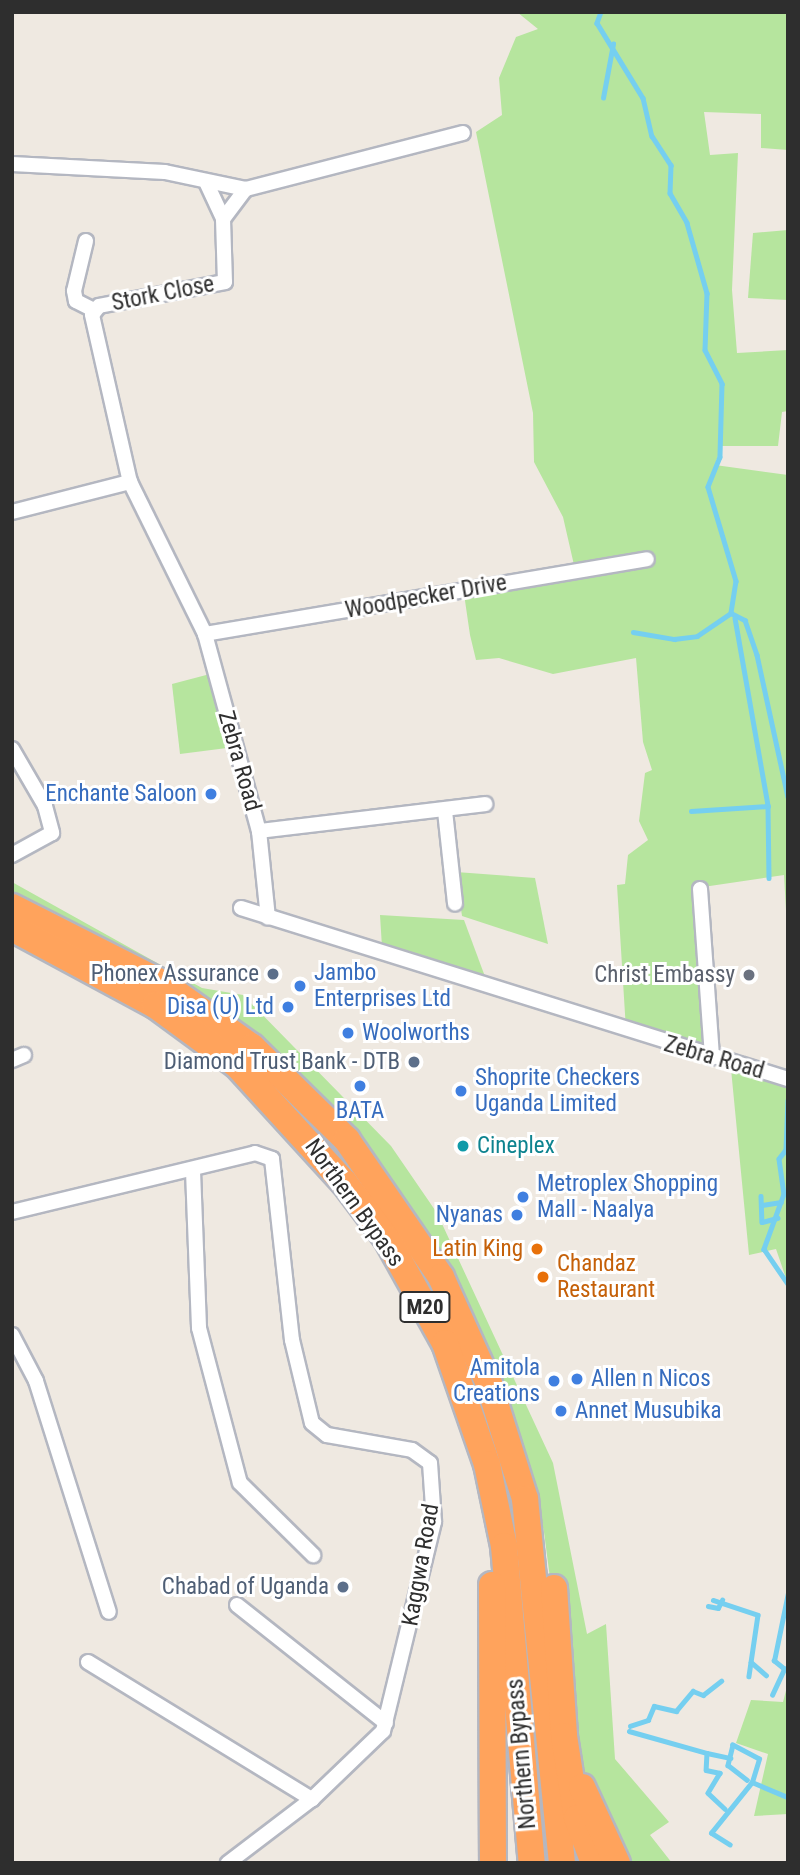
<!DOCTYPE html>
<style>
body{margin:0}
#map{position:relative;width:800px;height:1875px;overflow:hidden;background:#efe9e1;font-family:"Roboto Condensed",sans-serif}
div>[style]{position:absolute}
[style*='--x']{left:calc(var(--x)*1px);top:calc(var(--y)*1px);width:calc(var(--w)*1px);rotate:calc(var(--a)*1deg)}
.green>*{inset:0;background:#b6e59e}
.stream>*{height:4.5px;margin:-2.25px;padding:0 2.25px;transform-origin:2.25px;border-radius:2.25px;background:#75cff0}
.roads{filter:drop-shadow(2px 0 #b4b7c1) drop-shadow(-2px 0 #b4b7c1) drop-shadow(0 2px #b4b7c1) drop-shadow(0 -2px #b4b7c1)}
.street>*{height:14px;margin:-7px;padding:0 7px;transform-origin:7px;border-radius:7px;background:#fff}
.highway>*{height:26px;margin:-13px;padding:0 13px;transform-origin:13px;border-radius:13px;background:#ffa35c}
.dots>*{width:19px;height:19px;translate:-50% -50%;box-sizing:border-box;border:4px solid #fff;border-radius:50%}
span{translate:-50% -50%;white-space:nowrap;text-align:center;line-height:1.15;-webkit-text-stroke:6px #fff;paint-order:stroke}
.shield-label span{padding:2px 5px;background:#fff;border:2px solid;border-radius:5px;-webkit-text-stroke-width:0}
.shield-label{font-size:21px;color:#2e2e2e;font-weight:700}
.street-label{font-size:23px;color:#2e2e2e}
.shop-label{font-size:23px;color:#366cbe}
.right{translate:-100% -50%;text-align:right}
.left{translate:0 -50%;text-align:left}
.service-label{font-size:23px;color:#4e5e75}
.worship-label{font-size:23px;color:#5b616d}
.culture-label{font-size:23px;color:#0d838f}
.food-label{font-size:23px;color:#c56008}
.frame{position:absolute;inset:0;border:14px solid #2e2e2e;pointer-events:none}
</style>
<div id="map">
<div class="green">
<div style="clip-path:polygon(517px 12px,788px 12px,788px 150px,761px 148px,761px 114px,704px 112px,710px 155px,738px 153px,732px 290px,737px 353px,788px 350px,788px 411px,782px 412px,778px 446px,721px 446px,715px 465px,788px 475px,788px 946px,784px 875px,703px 887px,709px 1047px,626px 1030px,617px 885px,625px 884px,628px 855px,648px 840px,639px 821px,645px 773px,652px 770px,643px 742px,636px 658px,553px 674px,499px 658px,476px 660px,470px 635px,463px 587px,574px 565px,563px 517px,534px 462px,533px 413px,476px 132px,502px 115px,499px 78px,516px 37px,538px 29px)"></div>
<div style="clip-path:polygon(788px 230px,788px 300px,748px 298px,753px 233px)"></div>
<div style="clip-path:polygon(210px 674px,227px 748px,180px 754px,172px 684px)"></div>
<div style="clip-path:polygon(456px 872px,535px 878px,548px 944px,462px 916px)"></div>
<div style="clip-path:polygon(12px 882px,202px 988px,243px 995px,391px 1146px,437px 1213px,553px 1463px,587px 1634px,606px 1624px,615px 1759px,669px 1822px,650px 1835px,672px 1863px,587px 1863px,544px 1532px,528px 1460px,479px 1328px,414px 1213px,327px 1101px,266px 1042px,174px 975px,12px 893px)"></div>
<div style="clip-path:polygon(380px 915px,464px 920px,487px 982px,382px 947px)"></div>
<div style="clip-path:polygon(731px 1069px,788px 1084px,788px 1284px,776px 1249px,749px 1255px)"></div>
<div style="clip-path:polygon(788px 1683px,788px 1814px,754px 1816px,768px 1754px,736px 1743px,751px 1700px,783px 1702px)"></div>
</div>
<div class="stream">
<div style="--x:601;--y:12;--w:12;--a:110"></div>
<div style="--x:597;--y:23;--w:88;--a:58.5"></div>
<div style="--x:643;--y:98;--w:39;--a:77"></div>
<div style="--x:652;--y:136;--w:35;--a:57"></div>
<div style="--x:671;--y:165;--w:28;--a:92"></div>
<div style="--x:670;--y:193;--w:34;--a:60"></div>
<div style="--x:687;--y:223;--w:73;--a:74.1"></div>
<div style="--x:707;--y:293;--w:57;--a:92"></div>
<div style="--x:705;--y:350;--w:38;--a:63"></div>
<div style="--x:722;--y:384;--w:73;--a:91.6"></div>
<div style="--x:720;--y:457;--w:32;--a:112"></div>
<div style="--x:708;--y:487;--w:98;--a:73.4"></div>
<div style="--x:736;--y:581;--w:32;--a:99"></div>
<div style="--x:731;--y:613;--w:16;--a:27"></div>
<div style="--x:745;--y:620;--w:37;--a:71"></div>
<div style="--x:757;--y:655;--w:145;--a:77.7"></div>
<div style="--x:603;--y:98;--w:55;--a:-79.5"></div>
<div style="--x:735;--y:618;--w:191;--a:80"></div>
<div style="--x:768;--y:806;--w:72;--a:89.2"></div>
<div style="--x:633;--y:632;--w:42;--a:9.7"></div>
<div style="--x:674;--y:639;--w:23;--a:-7"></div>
<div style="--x:697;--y:636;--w:41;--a:-34.1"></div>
<div style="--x:691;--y:811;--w:77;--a:-3.7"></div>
<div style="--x:788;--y:1100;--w:50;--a:92.3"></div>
<div style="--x:786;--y:1150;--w:11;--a:128"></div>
<div style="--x:779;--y:1159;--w:35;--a:82"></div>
<div style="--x:784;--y:1194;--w:59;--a:110"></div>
<div style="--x:764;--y:1249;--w:42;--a:55.6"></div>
<div style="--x:761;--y:1196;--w:26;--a:88"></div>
<div style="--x:762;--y:1222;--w:16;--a:-15"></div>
<div style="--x:762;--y:1205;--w:19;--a:-9"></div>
<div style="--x:713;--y:1600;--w:47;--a:18.4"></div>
<div style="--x:758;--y:1615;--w:62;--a:98.4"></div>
<div style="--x:708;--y:1606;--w:10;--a:11"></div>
<div style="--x:718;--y:1608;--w:9;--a:-63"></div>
<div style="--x:751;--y:1662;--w:20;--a:41"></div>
<div style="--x:772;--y:1695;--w:29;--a:-65"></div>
<div style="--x:784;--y:1669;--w:13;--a:-141"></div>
<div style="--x:774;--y:1661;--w:69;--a:-78.4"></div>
<div style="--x:630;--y:1726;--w:19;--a:-18"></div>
<div style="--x:648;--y:1720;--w:15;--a:-67"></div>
<div style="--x:654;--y:1706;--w:23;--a:13"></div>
<div style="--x:676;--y:1711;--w:26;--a:-50"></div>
<div style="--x:693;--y:1691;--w:11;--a:22"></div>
<div style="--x:703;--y:1695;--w:23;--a:-38"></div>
<div style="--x:629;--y:1731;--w:81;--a:15.8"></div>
<div style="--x:707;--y:1753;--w:17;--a:93"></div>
<div style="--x:706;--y:1770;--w:14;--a:12"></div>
<div style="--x:707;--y:1753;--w:24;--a:12"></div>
<div style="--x:720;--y:1773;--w:23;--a:121"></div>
<div style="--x:708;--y:1793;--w:23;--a:43"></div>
<div style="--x:752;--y:1782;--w:39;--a:23"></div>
<div style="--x:730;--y:1845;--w:22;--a:-148"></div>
<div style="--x:711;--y:1833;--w:65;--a:-51.2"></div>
<div style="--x:752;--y:1782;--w:24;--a:-73"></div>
<div style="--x:759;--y:1759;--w:30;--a:-152"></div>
<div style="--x:733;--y:1745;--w:21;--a:104"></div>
<div style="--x:728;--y:1765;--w:24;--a:38"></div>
</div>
<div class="roads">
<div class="street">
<div style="--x:12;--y:164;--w:153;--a:3"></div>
<div style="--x:165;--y:172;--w:83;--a:11.9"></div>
<div style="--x:246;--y:189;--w:224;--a:-14.5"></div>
<div style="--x:207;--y:184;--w:38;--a:65"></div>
<div style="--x:223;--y:219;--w:63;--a:88.2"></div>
<div style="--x:225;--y:282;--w:128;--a:169.2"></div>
<div style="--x:99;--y:306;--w:11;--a:128"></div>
<div style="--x:92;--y:315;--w:171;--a:77.2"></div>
<div style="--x:130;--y:482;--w:169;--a:63.7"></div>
<div style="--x:205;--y:634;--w:204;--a:74.7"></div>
<div style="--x:259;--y:831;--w:228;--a:-6.8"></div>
<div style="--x:223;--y:219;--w:38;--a:-53"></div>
<div style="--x:86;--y:241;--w:51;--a:103.5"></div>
<div style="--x:74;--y:291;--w:10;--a:79"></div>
<div style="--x:76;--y:301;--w:20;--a:27"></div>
<div style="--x:12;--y:512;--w:122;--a:-14.3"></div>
<div style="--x:205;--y:634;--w:448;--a:-9.6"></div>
<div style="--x:12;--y:749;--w:66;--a:59.9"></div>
<div style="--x:45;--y:806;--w:28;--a:75"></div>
<div style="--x:52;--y:833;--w:46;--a:151.2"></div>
<div style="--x:445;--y:811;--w:93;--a:83.8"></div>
<div style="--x:259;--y:831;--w:87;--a:84.1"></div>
<div style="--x:700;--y:889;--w:169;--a:85.9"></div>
<div style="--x:241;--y:908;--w:573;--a:17.36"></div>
<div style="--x:12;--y:1060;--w:13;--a:-23"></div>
<div style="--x:193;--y:1171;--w:157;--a:87.8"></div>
<div style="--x:199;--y:1328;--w:160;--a:75.2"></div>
<div style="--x:240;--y:1483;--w:103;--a:44.6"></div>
<div style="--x:12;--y:1212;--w:250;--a:-13.6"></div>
<div style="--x:255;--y:1153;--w:18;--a:19"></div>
<div style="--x:272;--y:1159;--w:182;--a:83.7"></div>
<div style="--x:292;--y:1340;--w:85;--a:76.5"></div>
<div style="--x:312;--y:1423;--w:19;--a:39"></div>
<div style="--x:327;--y:1435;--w:86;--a:10"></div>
<div style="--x:412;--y:1450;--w:22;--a:36"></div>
<div style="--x:430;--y:1463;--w:59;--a:86.1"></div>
<div style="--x:434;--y:1522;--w:215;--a:103.7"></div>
<div style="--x:383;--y:1731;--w:98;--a:136.2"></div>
<div style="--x:312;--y:1799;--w:106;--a:142.7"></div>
<div style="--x:12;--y:1335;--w:52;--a:62.4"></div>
<div style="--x:36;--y:1381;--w:242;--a:72.5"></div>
<div style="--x:237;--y:1605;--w:190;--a:38.4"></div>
<div style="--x:88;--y:1662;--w:263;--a:31.5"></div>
</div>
<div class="highway">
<div style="--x:12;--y:907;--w:168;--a:26.9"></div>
<div style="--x:162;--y:983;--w:110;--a:35.4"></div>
<div style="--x:252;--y:1047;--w:133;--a:44.4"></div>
<div style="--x:347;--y:1140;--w:166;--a:55.5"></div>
<div style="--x:441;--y:1277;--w:117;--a:65.8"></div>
<div style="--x:489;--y:1384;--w:121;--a:72.6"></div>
<div style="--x:525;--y:1499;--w:366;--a:84.2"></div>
<div style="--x:12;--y:928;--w:162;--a:28.3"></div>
<div style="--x:155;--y:1005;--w:102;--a:36.2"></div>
<div style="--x:237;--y:1065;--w:159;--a:47.6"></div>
<div style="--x:344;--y:1182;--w:71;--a:53"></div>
<div style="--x:387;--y:1239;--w:119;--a:60.9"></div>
<div style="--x:445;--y:1343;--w:128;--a:70.9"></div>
<div style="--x:487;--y:1464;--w:84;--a:78.3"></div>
<div style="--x:504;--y:1546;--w:318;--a:85"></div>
<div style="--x:492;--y:1585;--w:278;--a:89.8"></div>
<div style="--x:554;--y:1588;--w:148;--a:86.1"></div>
<div style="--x:564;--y:1736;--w:83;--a:81"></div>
<div style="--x:577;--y:1818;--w:48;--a:69.3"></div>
<div style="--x:582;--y:1787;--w:84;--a:65.3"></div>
</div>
</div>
<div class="dots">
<div style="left:211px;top:794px;background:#3f7fe0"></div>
<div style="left:273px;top:974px;background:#5c6f8a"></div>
<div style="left:749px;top:975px;background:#6b7280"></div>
<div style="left:300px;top:986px;background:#3f7fe0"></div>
<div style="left:288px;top:1007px;background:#3f7fe0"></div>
<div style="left:348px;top:1033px;background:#3f7fe0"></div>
<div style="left:414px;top:1062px;background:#5c6f8a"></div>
<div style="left:360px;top:1086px;background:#3f7fe0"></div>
<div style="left:461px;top:1091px;background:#3f7fe0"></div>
<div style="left:463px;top:1146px;background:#0f9aa8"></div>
<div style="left:523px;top:1197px;background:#3f7fe0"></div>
<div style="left:517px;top:1215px;background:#3f7fe0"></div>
<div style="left:537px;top:1249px;background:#e8710a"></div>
<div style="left:543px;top:1277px;background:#e8710a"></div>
<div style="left:577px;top:1379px;background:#3f7fe0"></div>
<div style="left:554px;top:1381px;background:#3f7fe0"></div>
<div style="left:561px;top:1411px;background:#3f7fe0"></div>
<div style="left:343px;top:1587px;background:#5c6f8a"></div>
</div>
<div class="shield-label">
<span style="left:425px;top:1307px">M20</span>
</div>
<div class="street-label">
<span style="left:163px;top:294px;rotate:-11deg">Stork Close</span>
<span style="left:426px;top:597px;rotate:-10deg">Woodpecker Drive</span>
<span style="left:239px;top:761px;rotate:74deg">Zebra Road</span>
<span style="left:714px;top:1058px;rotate:16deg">Zebra Road</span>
<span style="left:354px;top:1203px;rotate:54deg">Northern Bypass</span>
<span style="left:421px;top:1565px;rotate:-80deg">Kaggwa Road</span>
<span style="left:522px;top:1754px;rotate:-95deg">Northern Bypass</span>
</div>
<div class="shop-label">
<span class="right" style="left:197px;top:794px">Enchante Saloon</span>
<span class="left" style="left:314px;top:986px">Jambo<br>Enterprises Ltd</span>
<span class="right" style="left:274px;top:1007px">Disa (U) Ltd</span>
<span class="left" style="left:362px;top:1033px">Woolworths</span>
<span class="left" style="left:475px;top:1091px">Shoprite Checkers<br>Uganda Limited</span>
<span style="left:360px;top:1111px">BATA</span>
<span class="left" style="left:537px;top:1197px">Metroplex Shopping<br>Mall - Naalya</span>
<span class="right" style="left:503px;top:1215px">Nyanas</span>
<span class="right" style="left:540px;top:1381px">Amitola<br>Creations</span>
<span class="left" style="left:591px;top:1379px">Allen n Nicos</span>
<span class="left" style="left:575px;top:1411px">Annet Musubika</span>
</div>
<div class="service-label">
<span class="right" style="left:259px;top:974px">Phonex Assurance</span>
<span class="right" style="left:400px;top:1062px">Diamond Trust Bank - DTB</span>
<span class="right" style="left:329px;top:1587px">Chabad of Uganda</span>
</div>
<div class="worship-label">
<span class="right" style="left:735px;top:975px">Christ Embassy</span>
</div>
<div class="culture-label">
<span class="left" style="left:477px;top:1146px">Cineplex</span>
</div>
<div class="food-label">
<span class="right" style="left:523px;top:1249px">Latin King</span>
<span class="left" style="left:557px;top:1277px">Chandaz<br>Restaurant</span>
</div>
<div class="frame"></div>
</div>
